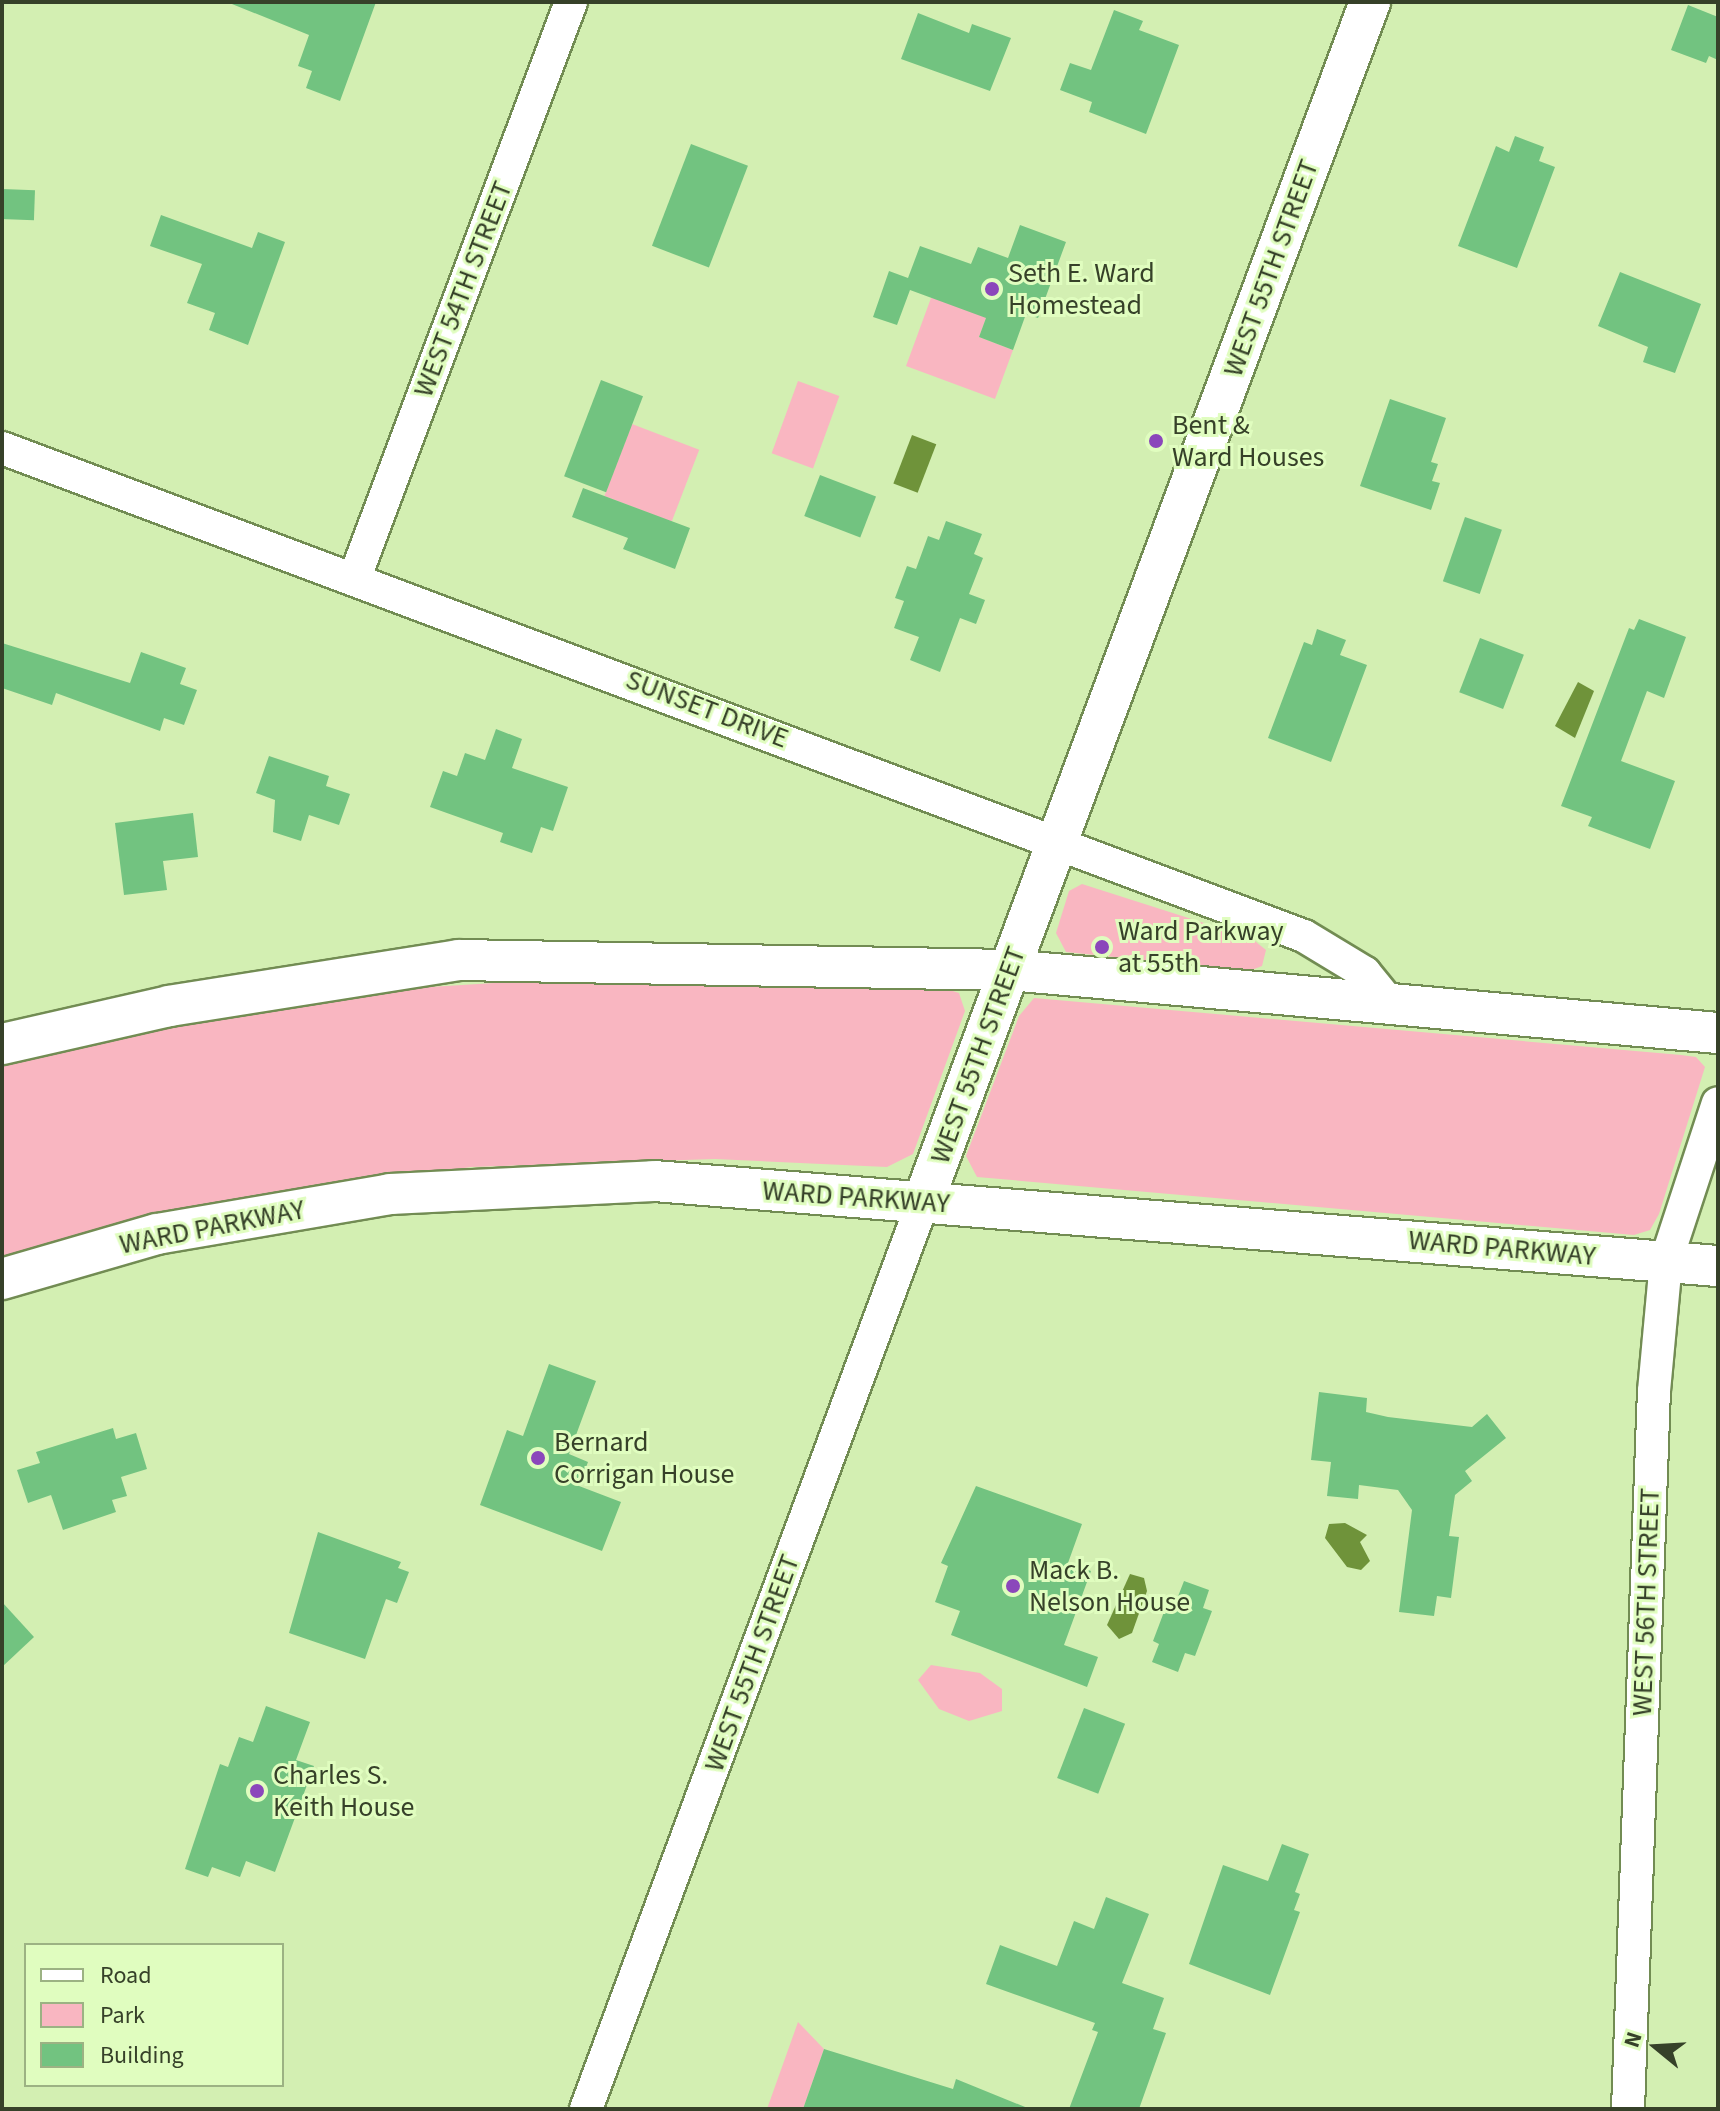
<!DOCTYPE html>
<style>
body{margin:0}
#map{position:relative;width:1720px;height:2111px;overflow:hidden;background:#d3efb2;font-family:"Source Sans 3",sans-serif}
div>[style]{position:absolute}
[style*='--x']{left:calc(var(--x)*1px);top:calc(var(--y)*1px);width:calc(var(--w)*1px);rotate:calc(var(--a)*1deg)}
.green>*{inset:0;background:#f9b6c1;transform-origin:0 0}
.water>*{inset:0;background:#6f933a;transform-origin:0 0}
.building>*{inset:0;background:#72c380;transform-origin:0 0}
.roads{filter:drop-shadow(2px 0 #728c53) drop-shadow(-2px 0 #728c53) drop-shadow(0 2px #728c53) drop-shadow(0 -2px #728c53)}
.minor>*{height:32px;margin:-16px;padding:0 16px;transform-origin:16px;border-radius:16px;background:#fff}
.major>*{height:40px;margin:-20px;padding:0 20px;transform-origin:20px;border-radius:20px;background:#fff}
.dots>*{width:22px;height:22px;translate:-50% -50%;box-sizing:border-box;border:4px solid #e0fdbf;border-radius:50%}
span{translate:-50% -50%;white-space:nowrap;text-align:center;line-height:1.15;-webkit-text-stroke:6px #e0fdbf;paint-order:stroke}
.street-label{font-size:28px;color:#364129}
.poi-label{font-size:28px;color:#364129}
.left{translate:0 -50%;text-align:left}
.frame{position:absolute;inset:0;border:4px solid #364129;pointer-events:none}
.legend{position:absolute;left:24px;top:1943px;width:260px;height:144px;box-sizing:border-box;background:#e0fdbf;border:2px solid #9cb283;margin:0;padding:10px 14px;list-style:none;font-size:24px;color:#364129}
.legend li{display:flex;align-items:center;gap:16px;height:40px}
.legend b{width:40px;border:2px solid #9cb283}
.north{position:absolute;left:1616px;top:2007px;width:80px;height:80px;-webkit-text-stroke:6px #e0fdbf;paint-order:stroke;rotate:288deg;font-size:22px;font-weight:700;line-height:32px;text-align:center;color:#364129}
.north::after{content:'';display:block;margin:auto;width:28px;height:36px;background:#364129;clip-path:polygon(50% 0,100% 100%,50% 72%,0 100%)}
</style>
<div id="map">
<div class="green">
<div style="clip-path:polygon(931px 298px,990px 307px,979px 337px,1013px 350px,995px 399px,906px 366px)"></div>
<div style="left:798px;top:381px;width:44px;height:77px;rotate:20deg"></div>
<div style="left:632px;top:424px;width:72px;height:77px;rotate:21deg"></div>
<div style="clip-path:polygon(1082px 884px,1251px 938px,1266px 950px,1262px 966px,1249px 971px,1066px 952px,1056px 933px,1069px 891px)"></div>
<div style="clip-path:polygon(606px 976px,943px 988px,959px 993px,965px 1011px,913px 1154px,887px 1167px,715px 1159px,471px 1167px,157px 1213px,2px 1257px,2px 1062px,136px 1028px,366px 991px)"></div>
<div style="clip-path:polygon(1034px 998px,1681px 1055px,1696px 1057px,1705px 1067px,1659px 1214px,1650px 1230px,1634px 1235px,977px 1177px,966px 1156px,1019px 1016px)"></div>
<div style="clip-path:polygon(931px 1665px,980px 1673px,1002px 1689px,1002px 1711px,969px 1721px,939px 1709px,918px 1680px)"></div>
<div style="clip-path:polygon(798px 2022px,824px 2049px,803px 2109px,767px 2109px)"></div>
</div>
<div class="water">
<div style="left:912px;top:435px;width:26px;height:52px;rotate:21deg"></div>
<div style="clip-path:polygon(1578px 682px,1594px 691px,1575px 738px,1555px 726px)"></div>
<div style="clip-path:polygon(1345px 1523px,1367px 1535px,1360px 1542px,1370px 1561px,1361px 1570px,1347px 1567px,1325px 1538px,1329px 1524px)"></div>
<div style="clip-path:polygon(1130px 1574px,1144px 1578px,1147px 1591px,1132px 1633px,1119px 1639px,1107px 1625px)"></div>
</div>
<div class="building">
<div style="clip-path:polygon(227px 2px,376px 2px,340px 101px,306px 88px,312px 71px,298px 66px,309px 35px)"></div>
<div style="clip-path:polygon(1688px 5px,1718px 17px,1718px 60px,1709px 56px,1706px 63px,1671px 50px)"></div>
<div style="clip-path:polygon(1114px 10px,1143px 21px,1139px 30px,1179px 45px,1146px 134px,1089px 112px,1092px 102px,1060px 90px,1070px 63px,1091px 70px)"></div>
<div style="clip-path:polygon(918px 13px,969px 33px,972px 24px,1011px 38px,990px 91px,901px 59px)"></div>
<div style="clip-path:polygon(1515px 136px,1544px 147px,1539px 161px,1555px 167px,1517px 268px,1458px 246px,1496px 146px,1509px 152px)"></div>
<div style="left:691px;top:144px;width:61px;height:109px;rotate:21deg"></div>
<div style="left:2px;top:189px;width:33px;height:30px;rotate:2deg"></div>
<div style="clip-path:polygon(161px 215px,252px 248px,258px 232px,285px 242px,248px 345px,209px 330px,215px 313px,187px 303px,202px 264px,150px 246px)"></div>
<div style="clip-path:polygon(1020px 225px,1066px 242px,1038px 318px,1026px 314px,1013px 350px,979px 337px,986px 318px,910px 290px,897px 325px,873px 317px,889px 271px,908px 278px,920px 246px,971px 264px,978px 247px,1008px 258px)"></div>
<div style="clip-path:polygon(1620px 272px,1701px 304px,1675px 373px,1643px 362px,1648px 347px,1598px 326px)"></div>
<div style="left:601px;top:380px;width:45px;height:103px;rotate:21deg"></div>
<div style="clip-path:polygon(1390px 399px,1446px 418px,1431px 462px,1438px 464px,1432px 481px,1440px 483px,1431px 510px,1360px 486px)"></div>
<div style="left:820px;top:475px;width:60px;height:44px;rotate:21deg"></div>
<div style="clip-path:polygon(583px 488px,690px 528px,675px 569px,623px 549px,628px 538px,572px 517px)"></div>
<div style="left:1465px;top:517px;width:39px;height:68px;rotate:19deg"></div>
<div style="clip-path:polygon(946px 521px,982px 534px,974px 554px,983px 558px,969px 594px,985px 600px,976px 624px,960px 618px,940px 672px,910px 660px,919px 637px,894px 628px,904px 601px,895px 598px,907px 566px,916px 569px,928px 536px,939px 540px)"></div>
<div style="clip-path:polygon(1639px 619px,1686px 637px,1664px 698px,1647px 691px,1621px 761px,1675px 781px,1650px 849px,1588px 826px,1592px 817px,1561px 806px,1629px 628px,1634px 630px)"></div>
<div style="clip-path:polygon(1317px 629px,1346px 640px,1340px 655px,1367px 665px,1331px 762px,1268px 738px,1304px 642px,1312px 645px)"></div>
<div style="left:1480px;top:638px;width:47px;height:58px;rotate:21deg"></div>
<div style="clip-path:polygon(2px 643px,130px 683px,141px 652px,186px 668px,180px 684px,197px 690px,184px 725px,164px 718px,160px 731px,56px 693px,52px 705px,2px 688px)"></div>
<div style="clip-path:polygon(496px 729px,522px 739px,512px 768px,568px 787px,553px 831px,541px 827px,532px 853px,500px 842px,503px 833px,430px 807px,443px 771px,457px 776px,465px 753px,485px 760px)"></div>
<div style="clip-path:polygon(269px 756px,329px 776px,326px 786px,350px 794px,339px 825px,309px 815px,301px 841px,273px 832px,275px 800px,256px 793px)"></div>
<div style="clip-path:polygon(193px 813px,198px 857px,163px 861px,167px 890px,124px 895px,115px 823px)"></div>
<div style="clip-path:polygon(549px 1364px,596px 1381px,569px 1454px,588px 1462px,579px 1486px,621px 1502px,602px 1551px,480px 1505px,507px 1430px,523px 1436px)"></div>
<div style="clip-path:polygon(1319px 1392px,1367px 1398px,1366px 1412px,1388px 1417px,1472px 1427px,1487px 1414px,1506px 1438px,1465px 1471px,1472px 1481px,1455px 1495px,1449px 1536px,1459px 1537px,1451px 1598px,1437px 1596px,1434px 1616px,1399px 1612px,1412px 1510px,1398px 1490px,1359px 1485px,1358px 1499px,1327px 1496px,1331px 1462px,1311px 1460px)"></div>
<div style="clip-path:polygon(113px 1428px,116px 1439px,136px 1433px,147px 1469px,121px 1477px,127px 1496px,112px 1500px,116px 1512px,63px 1530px,51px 1495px,28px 1503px,17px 1470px,40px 1463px,36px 1452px)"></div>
<div style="clip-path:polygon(976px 1486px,1082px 1524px,1068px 1563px,1091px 1571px,1064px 1645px,1098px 1657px,1087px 1687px,951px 1635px,960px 1611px,935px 1602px,948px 1566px,941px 1563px)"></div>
<div style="clip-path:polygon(318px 1532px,401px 1562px,398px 1568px,409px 1572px,397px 1603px,386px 1599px,365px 1659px,289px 1633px)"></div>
<div style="clip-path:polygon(1184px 1581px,1209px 1590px,1203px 1608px,1212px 1611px,1195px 1656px,1185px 1653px,1178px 1672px,1152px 1662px,1159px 1644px,1153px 1641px,1170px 1596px,1177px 1599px)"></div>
<div style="clip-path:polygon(2px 1602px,34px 1637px,2px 1667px)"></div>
<div style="clip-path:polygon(266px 1706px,310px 1722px,296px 1760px,314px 1766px,275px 1872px,246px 1861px,240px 1877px,212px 1867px,208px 1877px,185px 1869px,220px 1764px,228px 1767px,239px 1737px,253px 1742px)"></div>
<div style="left:1084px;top:1708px;width:44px;height:75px;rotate:21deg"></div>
<div style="clip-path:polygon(1282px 1844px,1309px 1854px,1295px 1892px,1300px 1894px,1294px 1910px,1300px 1912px,1270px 1995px,1189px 1964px,1223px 1865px,1268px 1881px)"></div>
<div style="clip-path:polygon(1106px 1897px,1149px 1914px,1122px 1983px,1164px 1998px,1153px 2029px,1166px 2033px,1139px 2109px,1069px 2109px,1098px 2032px,1092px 2030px,1095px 2023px,986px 1984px,1000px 1945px,1057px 1966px,1074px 1921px,1094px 1929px)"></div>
<div style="clip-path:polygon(824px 2049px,953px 2089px,956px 2079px,1030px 2109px,803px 2109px)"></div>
</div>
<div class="roads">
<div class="minor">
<div style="--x:2;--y:448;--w:1390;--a:20.55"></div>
<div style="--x:1304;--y:936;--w:71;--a:31.2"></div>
<div style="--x:1365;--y:973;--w:41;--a:50.9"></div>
<div style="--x:355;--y:577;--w:614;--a:-69.41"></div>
<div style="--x:586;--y:2109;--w:968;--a:-69.62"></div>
<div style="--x:1628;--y:2109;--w:718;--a:-87.93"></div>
<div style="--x:1654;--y:1391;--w:131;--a:-84.7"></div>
<div style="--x:1666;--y:1261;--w:166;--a:-71.8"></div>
</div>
<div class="major">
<div style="--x:2;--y:1044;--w:171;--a:-12.8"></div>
<div style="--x:169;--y:1006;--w:293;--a:-9"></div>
<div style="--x:458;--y:960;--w:551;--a:1.04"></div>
<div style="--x:1009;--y:970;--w:712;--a:5.08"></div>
<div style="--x:923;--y:1202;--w:1281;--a:-69.57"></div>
<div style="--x:2;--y:1279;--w:161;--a:-16.2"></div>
<div style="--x:157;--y:1234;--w:236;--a:-9.7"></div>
<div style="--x:390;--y:1194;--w:264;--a:-2.8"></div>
<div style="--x:654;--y:1181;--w:1067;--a:4.57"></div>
</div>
</div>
<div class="dots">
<div style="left:992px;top:289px;background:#8b47bb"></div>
<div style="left:1156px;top:441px;background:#8b47bb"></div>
<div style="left:1102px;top:947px;background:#8b47bb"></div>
<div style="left:538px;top:1458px;background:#8b47bb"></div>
<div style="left:1013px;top:1586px;background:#8b47bb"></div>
<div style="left:257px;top:1791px;background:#8b47bb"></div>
</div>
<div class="street-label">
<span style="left:1271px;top:268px;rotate:-70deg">WEST 55TH STREET</span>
<span style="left:463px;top:289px;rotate:-69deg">WEST 54TH STREET</span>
<span style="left:707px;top:709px;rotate:21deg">SUNSET DRIVE</span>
<span style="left:978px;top:1055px;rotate:-70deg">WEST 55TH STREET</span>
<span style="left:856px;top:1197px;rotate:4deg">WARD PARKWAY</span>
<span style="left:212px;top:1227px;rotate:-11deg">WARD PARKWAY</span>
<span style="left:1502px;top:1248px;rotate:5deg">WARD PARKWAY</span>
<span style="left:1646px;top:1602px;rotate:-88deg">WEST 56TH STREET</span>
<span style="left:752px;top:1663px;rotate:-70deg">WEST 55TH STREET</span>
</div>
<div class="poi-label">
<span class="left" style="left:1008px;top:289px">Seth E. Ward<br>Homestead</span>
<span class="left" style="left:1172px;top:441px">Bent &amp;<br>Ward Houses</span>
<span class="left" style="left:1118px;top:947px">Ward Parkway<br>at 55th</span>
<span class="left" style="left:554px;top:1458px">Bernard<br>Corrigan House</span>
<span class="left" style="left:1029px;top:1586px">Mack B.<br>Nelson House</span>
<span class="left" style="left:273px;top:1791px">Charles S.<br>Keith House</span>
</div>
<div class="frame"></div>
<ul class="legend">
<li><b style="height:10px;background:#fff"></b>Road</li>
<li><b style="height:22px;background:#f9b6c1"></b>Park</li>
<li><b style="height:22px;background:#72c380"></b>Building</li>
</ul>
<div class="north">N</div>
</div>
